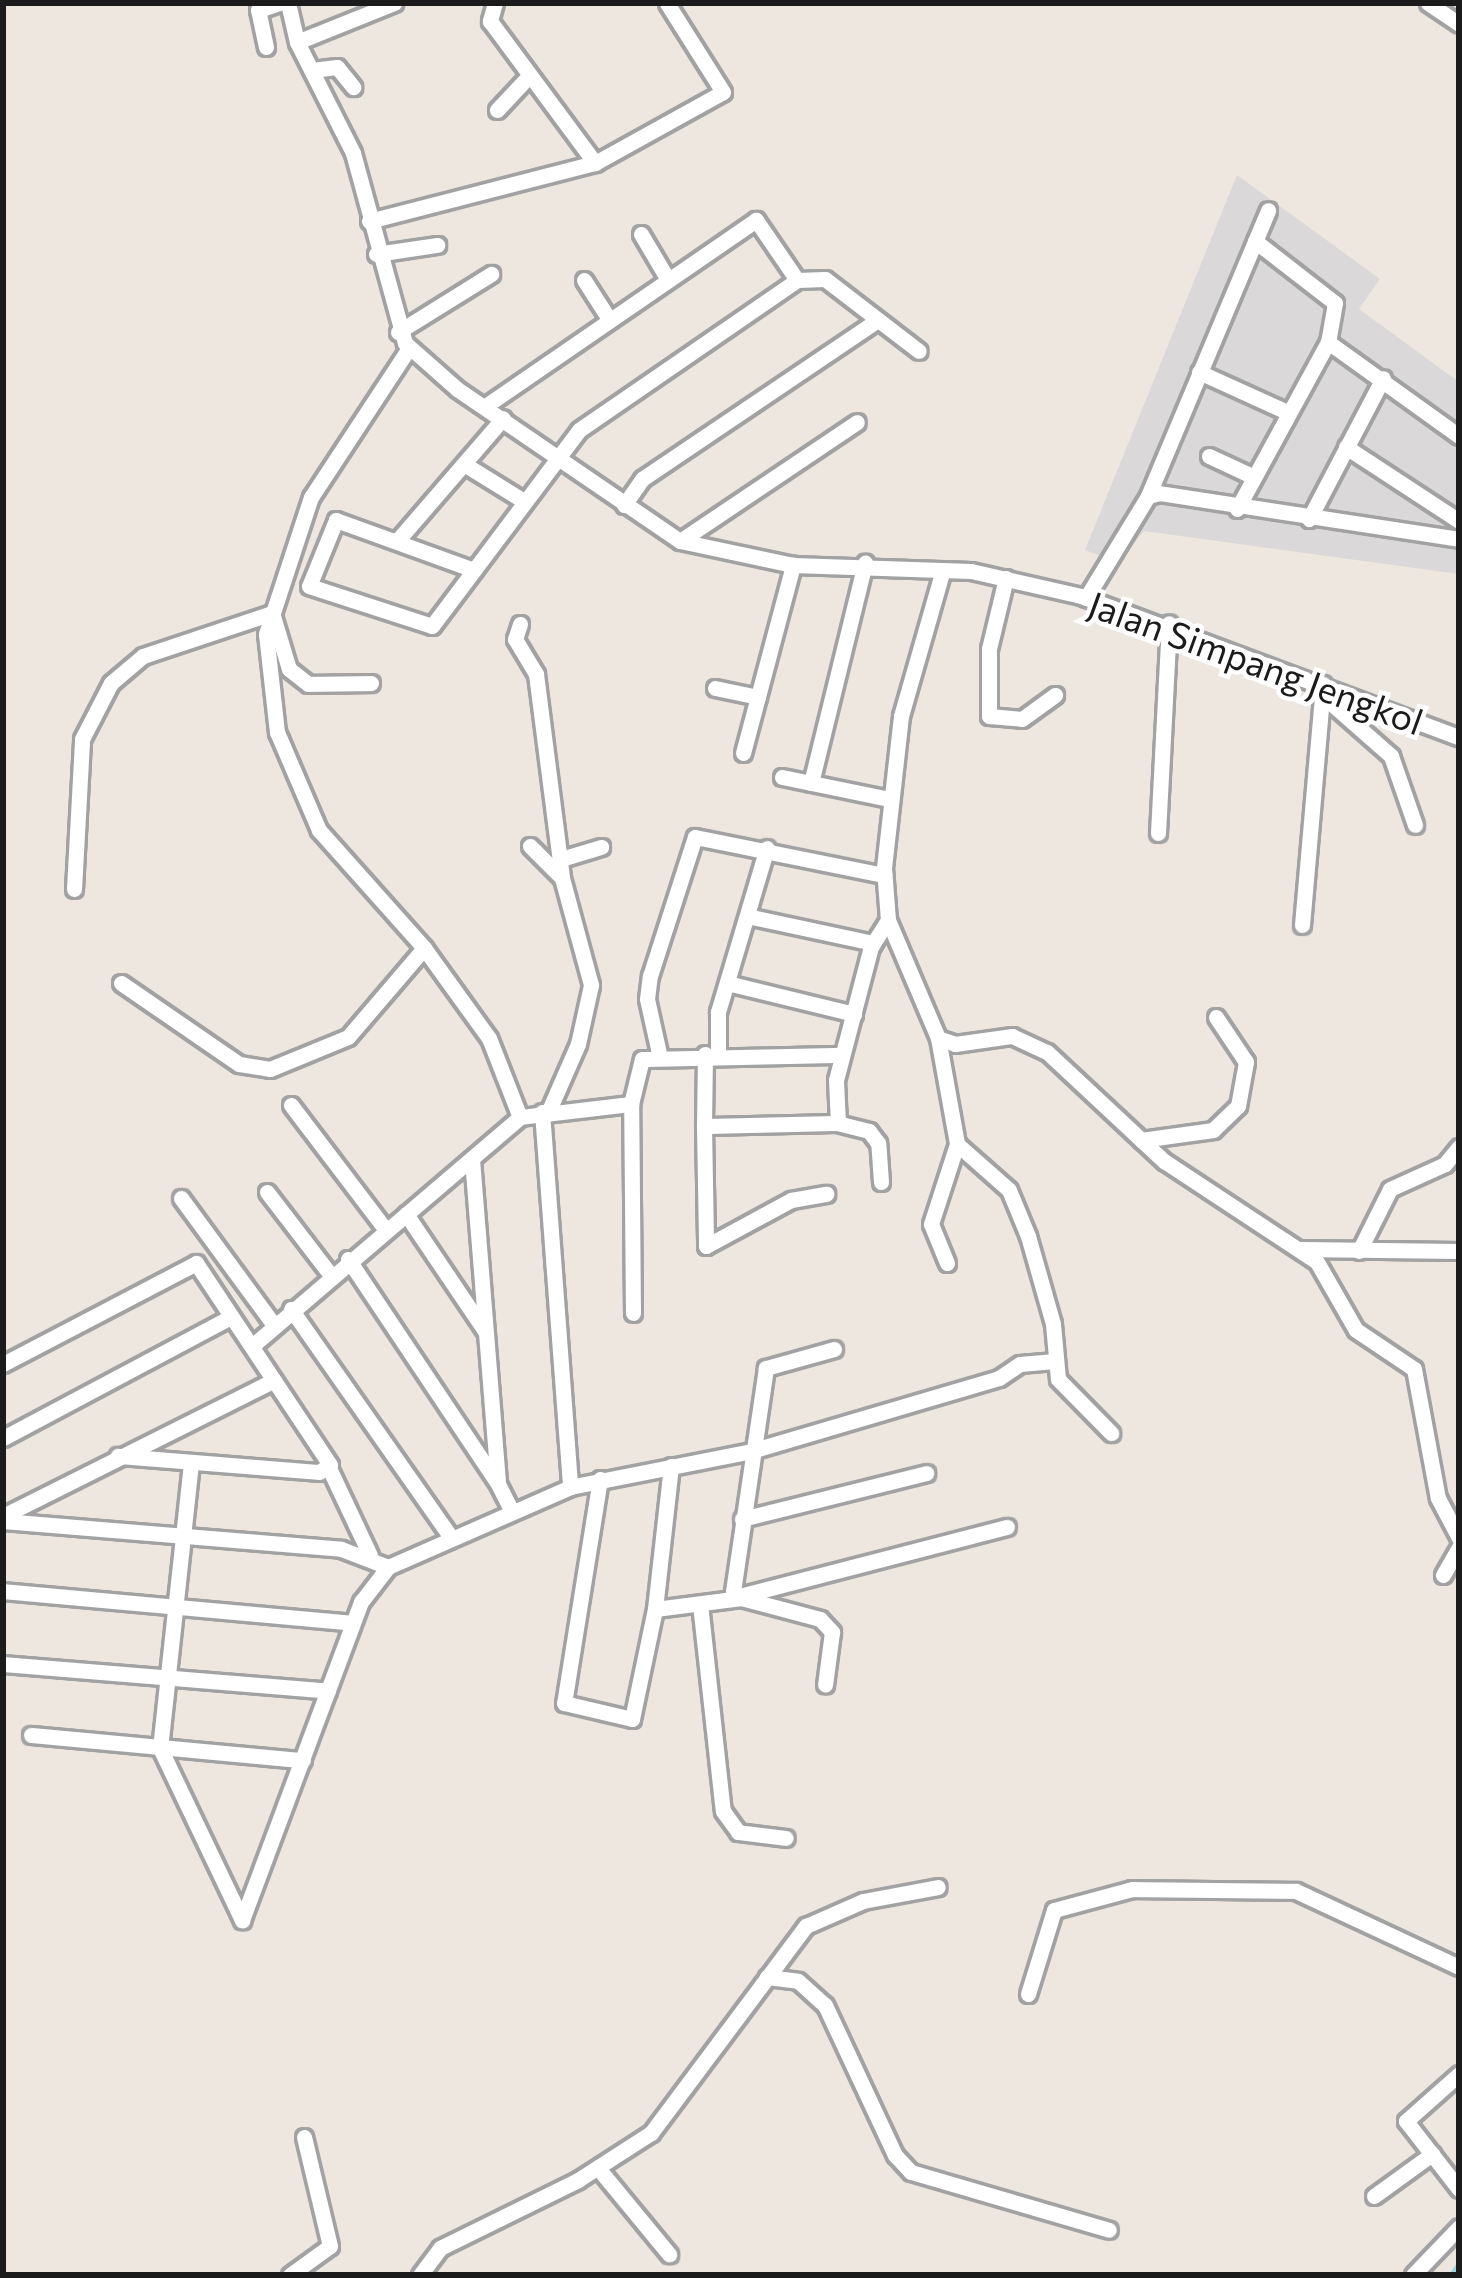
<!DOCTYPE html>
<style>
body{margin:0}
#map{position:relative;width:1462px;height:2278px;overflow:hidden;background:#eee7e0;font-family:Commissioner,sans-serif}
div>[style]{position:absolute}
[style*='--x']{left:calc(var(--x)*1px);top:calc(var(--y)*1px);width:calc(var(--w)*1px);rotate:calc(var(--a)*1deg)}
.residential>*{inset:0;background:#dad8d8}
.stream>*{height:4.5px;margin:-2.25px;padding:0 2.25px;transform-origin:2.25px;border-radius:2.25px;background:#9ed7dd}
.roads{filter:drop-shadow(3px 0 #a2a2a2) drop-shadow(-3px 0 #a2a2a2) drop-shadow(0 3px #a2a2a2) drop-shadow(0 -3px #a2a2a2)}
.minor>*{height:15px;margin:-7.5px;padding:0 7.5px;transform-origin:7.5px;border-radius:7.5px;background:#fff}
span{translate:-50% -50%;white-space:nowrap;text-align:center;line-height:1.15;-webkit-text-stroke:9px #fff;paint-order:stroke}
.street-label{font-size:36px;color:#1b1b1b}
.frame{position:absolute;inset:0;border:6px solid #1b1b1b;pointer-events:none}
</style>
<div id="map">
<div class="residential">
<div style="clip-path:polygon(1237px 175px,1380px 279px,1359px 309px,1459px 382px,1459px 574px,1144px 531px,1118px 563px,1085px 550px)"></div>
</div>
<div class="stream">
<div style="--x:1451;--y:2275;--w:14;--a:-56"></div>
</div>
<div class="roads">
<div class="minor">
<div style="--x:288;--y:3;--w:40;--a:77"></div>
<div style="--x:297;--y:42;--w:124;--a:63.2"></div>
<div style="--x:353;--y:153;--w:197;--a:74.7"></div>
<div style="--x:405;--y:343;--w:69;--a:41.5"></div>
<div style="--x:457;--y:389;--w:270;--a:34.3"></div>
<div style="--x:680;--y:541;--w:116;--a:12"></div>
<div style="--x:793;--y:565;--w:178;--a:1.9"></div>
<div style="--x:971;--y:571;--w:113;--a:12.8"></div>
<div style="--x:1081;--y:596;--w:403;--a:20.5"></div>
<div style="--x:495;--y:3;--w:19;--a:106"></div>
<div style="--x:490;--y:21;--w:177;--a:53.5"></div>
<div style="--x:1428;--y:3;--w:37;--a:34"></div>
<div style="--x:297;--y:42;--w:105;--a:-21.9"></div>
<div style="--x:266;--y:47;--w:38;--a:-102"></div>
<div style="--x:258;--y:10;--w:22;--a:-18"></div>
<div style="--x:312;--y:70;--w:25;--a:-7"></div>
<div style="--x:337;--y:67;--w:26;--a:51"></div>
<div style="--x:497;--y:110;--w:45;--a:-46.8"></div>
<div style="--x:369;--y:221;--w:233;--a:-14.4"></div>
<div style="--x:595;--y:163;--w:146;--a:-29"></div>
<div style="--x:723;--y:92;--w:105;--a:-122.2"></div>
<div style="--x:641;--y:234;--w:51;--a:59.4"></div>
<div style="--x:1255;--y:241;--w:101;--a:37.8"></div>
<div style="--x:1335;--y:303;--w:40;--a:100"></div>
<div style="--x:376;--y:254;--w:62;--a:-8.4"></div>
<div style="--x:584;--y:280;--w:46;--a:57.3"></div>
<div style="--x:797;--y:280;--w:28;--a:-2"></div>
<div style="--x:825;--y:279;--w:118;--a:37.5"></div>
<div style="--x:398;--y:332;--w:110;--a:-31.9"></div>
<div style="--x:409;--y:348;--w:178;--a:123.3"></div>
<div style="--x:311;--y:497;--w:144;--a:108.2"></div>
<div style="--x:266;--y:634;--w:99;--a:83.6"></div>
<div style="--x:277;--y:732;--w:107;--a:66.8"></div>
<div style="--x:319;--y:830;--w:158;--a:48.3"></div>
<div style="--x:424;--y:948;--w:111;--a:54.2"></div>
<div style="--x:489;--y:1038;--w:85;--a:68.6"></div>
<div style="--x:1199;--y:372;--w:97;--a:24.4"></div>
<div style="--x:1346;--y:447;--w:135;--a:33.2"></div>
<div style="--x:1209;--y:456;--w:50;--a:25"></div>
<div style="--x:464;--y:464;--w:70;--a:31.7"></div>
<div style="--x:1148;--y:496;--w:310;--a:-67.2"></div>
<div style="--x:624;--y:505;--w:32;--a:-55"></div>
<div style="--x:642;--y:479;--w:282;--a:-34"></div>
<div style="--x:1237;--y:509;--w:190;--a:-61.4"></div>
<div style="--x:1328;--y:342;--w:161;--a:35.7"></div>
<div style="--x:1309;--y:519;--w:159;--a:-62.3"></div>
<div style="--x:397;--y:541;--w:162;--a:-49.2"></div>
<div style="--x:680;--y:541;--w:213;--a:-33.9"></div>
<div style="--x:474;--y:570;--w:147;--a:-160.1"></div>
<div style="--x:336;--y:520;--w:71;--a:112.2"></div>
<div style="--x:309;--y:586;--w:129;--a:18"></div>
<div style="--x:432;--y:626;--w:245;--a:-53.1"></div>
<div style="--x:579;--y:430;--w:265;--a:-34.5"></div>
<div style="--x:797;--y:280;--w:73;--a:-124.3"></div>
<div style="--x:756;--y:220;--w:329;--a:145.5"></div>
<div style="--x:942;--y:573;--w:149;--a:106"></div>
<div style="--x:901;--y:716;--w:153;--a:96.4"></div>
<div style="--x:884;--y:868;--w:52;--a:85.6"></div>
<div style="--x:888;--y:920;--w:128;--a:67"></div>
<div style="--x:938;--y:1038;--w:18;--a:19"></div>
<div style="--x:955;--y:1044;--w:58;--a:-8"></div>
<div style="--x:1012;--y:1036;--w:38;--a:25"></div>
<div style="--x:1047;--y:1052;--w:160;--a:43"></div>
<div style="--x:1164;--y:1161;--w:183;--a:33.4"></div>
<div style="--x:1317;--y:1262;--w:78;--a:60.2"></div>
<div style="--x:1356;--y:1330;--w:70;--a:33.9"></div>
<div style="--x:1414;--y:1369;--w:131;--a:79.5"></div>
<div style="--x:1438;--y:1498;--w:45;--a:62.3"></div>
<div style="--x:1006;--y:578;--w:73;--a:103.5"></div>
<div style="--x:989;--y:649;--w:67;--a:90"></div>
<div style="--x:989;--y:716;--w:33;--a:5"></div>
<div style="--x:1022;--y:719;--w:41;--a:-36"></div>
<div style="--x:1086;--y:598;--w:119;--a:-58.7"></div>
<div style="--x:1148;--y:496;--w:11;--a:-15"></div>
<div style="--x:1159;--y:493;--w:304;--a:8.7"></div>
<div style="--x:273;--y:616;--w:55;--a:73.2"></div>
<div style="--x:289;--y:669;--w:24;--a:38"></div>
<div style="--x:308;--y:684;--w:63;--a:-0.9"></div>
<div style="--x:520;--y:624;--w:16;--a:108"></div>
<div style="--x:515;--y:639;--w:41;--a:59"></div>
<div style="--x:536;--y:674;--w:206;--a:82.7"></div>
<div style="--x:562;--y:878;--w:111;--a:74.8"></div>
<div style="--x:591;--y:985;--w:60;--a:102.4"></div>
<div style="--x:578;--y:1044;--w:72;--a:113.7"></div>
<div style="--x:715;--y:688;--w:44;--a:11.8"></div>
<div style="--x:1323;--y:696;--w:91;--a:41.4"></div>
<div style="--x:1391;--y:756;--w:73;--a:70.8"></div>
<div style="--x:743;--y:753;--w:195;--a:-75.1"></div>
<div style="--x:782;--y:777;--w:109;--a:11.6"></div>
<div style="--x:811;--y:783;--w:227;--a:-76.2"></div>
<div style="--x:1158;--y:833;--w:210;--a:-87"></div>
<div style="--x:530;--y:846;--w:45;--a:45"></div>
<div style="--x:561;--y:859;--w:42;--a:-16.7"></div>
<div style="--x:74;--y:889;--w:150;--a:-86.9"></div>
<div style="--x:82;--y:739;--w:63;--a:-62.6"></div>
<div style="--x:111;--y:683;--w:42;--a:-40.2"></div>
<div style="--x:143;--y:656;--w:136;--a:-18.4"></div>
<div style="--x:747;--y:916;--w:129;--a:12.1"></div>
<div style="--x:1302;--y:925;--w:242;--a:-85"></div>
<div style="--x:121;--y:983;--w:143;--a:34.5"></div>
<div style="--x:239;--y:1064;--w:31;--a:9"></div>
<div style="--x:270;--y:1069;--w:84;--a:-22.3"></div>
<div style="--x:348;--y:1037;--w:117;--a:-49.5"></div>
<div style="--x:727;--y:983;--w:131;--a:13.7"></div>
<div style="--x:938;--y:1038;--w:108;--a:79.8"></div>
<div style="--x:957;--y:1144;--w:69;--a:41.5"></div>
<div style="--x:1009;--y:1190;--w:50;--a:67.6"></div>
<div style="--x:1028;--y:1236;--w:91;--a:74.1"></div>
<div style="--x:1053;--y:1324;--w:55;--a:84.8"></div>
<div style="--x:1058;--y:1379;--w:76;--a:45.5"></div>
<div style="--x:659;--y:1053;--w:55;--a:-102.5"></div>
<div style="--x:647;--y:999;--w:23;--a:-83"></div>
<div style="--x:650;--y:976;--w:146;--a:-72.1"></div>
<div style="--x:695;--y:837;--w:193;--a:11.4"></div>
<div style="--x:705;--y:1054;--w:72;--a:90.8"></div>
<div style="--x:704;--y:1126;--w:134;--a:-1.3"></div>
<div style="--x:718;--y:1054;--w:42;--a:-90"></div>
<div style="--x:718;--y:1012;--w:171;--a:-73.4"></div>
<div style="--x:291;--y:1105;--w:157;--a:52.8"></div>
<div style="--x:542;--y:1112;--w:376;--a:85.7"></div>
<div style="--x:704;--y:1126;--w:120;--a:89"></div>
<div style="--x:706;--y:1246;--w:97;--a:-28.4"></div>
<div style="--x:791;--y:1200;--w:36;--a:-10"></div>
<div style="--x:1141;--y:1140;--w:73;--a:-7.9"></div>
<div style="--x:1213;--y:1130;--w:35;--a:-44"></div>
<div style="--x:1238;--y:1106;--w:45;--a:-79.7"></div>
<div style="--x:1246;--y:1062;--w:54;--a:-123.7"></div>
<div style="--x:472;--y:1159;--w:326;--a:85.4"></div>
<div style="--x:498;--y:1484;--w:28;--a:63"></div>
<div style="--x:881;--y:1182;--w:39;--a:-94"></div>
<div style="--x:878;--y:1143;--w:15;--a:-127"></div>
<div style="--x:869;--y:1131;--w:32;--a:-166"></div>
<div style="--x:838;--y:1123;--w:43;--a:-92.7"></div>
<div style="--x:836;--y:1080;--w:138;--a:-75.3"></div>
<div style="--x:871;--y:947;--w:32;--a:-58"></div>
<div style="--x:267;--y:1192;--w:103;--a:52.5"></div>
<div style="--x:181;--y:1198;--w:157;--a:53.8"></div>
<div style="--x:406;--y:1214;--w:141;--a:56"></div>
<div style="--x:1300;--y:1249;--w:159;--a:0.7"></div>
<div style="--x:1359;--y:1251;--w:69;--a:-63.4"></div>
<div style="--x:1390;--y:1189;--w:60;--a:-24.4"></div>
<div style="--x:1445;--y:1164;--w:22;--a:-51"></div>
<div style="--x:348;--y:1259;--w:267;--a:56.3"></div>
<div style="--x:947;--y:1263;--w:42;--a:-112.3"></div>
<div style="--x:931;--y:1224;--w:84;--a:-72"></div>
<div style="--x:291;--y:1309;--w:277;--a:55"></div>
<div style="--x:633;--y:1313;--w:209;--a:-90.5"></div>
<div style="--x:631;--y:1104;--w:46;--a:-76.3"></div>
<div style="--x:642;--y:1059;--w:197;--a:-1.2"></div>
<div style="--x:252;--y:1346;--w:353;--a:-40.5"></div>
<div style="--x:520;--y:1117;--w:112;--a:-6.7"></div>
<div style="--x:834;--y:1349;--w:71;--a:164.4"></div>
<div style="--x:766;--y:1368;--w:232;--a:98.4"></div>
<div style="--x:732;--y:1598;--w:284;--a:-14.5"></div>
<div style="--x:3;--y:1364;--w:218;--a:-27.6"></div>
<div style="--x:196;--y:1263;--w:242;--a:56.4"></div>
<div style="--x:330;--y:1465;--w:13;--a:148"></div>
<div style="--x:319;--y:1472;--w:202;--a:-175.4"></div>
<div style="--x:3;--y:1438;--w:258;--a:-28"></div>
<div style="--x:191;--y:1463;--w:287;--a:96.2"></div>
<div style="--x:160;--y:1748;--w:191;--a:64.5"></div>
<div style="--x:671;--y:1466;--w:144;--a:96.4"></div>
<div style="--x:655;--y:1609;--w:87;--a:-7.3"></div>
<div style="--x:741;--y:1598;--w:82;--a:14.9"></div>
<div style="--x:820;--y:1619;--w:18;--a:47"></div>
<div style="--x:832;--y:1632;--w:53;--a:97.5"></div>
<div style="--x:329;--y:1468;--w:96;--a:64.8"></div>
<div style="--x:600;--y:1479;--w:227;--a:99.1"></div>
<div style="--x:564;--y:1703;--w:70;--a:13.2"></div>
<div style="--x:632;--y:1719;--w:112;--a:-78.2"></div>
<div style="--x:3;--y:1516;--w:303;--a:-26.6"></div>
<div style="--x:742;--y:1519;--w:190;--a:-14"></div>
<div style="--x:3;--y:1521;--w:339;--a:4.7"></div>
<div style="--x:341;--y:1549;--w:50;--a:21"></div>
<div style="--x:1443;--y:1575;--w:32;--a:-60"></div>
<div style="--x:3;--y:1591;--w:350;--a:5.2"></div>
<div style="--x:700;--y:1604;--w:208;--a:83.7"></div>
<div style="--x:723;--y:1811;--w:26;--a:54"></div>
<div style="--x:738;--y:1832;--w:48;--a:7.1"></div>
<div style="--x:3;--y:1664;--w:326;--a:4.7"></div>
<div style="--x:31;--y:1735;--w:273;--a:5.3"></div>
<div style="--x:242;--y:1920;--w:340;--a:-69.5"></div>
<div style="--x:361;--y:1602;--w:44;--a:-52.4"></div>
<div style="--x:388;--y:1567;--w:199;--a:-23.7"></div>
<div style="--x:570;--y:1487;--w:185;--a:-11.2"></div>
<div style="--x:751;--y:1451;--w:259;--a:-16.4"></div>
<div style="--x:999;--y:1378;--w:25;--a:-34"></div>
<div style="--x:1020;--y:1364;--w:32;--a:-5"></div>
<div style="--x:767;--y:1977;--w:31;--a:7"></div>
<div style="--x:798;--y:1981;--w:36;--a:42"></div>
<div style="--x:825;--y:2005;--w:166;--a:65"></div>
<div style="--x:895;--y:2155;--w:23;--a:47"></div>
<div style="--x:911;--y:2172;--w:206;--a:16.3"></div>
<div style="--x:1028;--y:1994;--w:88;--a:-72.8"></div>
<div style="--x:1054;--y:1910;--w:81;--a:-15.1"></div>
<div style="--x:1132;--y:1889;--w:164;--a:0.7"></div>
<div style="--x:1296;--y:1891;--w:180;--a:25"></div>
<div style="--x:1459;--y:2074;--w:71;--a:138.4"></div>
<div style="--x:1406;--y:2121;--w:86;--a:52.1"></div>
<div style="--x:598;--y:2168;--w:112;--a:50.5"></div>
<div style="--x:1374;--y:2196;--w:72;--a:-35.9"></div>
<div style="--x:290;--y:2275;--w:49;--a:-35.9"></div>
<div style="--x:330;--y:2246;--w:112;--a:-103.4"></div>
<div style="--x:420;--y:2275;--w:34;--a:-53"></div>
<div style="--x:440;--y:2248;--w:154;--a:-26.2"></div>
<div style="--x:578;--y:2180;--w:87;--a:-32.8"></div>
<div style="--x:651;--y:2133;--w:259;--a:-53.2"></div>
<div style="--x:806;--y:1926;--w:62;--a:-23.7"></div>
<div style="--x:863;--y:1901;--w:76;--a:-10.6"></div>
<div style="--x:1413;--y:2275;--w:66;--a:-46.2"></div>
</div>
</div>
<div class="street-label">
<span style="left:1256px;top:662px;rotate:20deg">Jalan Simpang Jengkol</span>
</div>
<div class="frame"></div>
</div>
